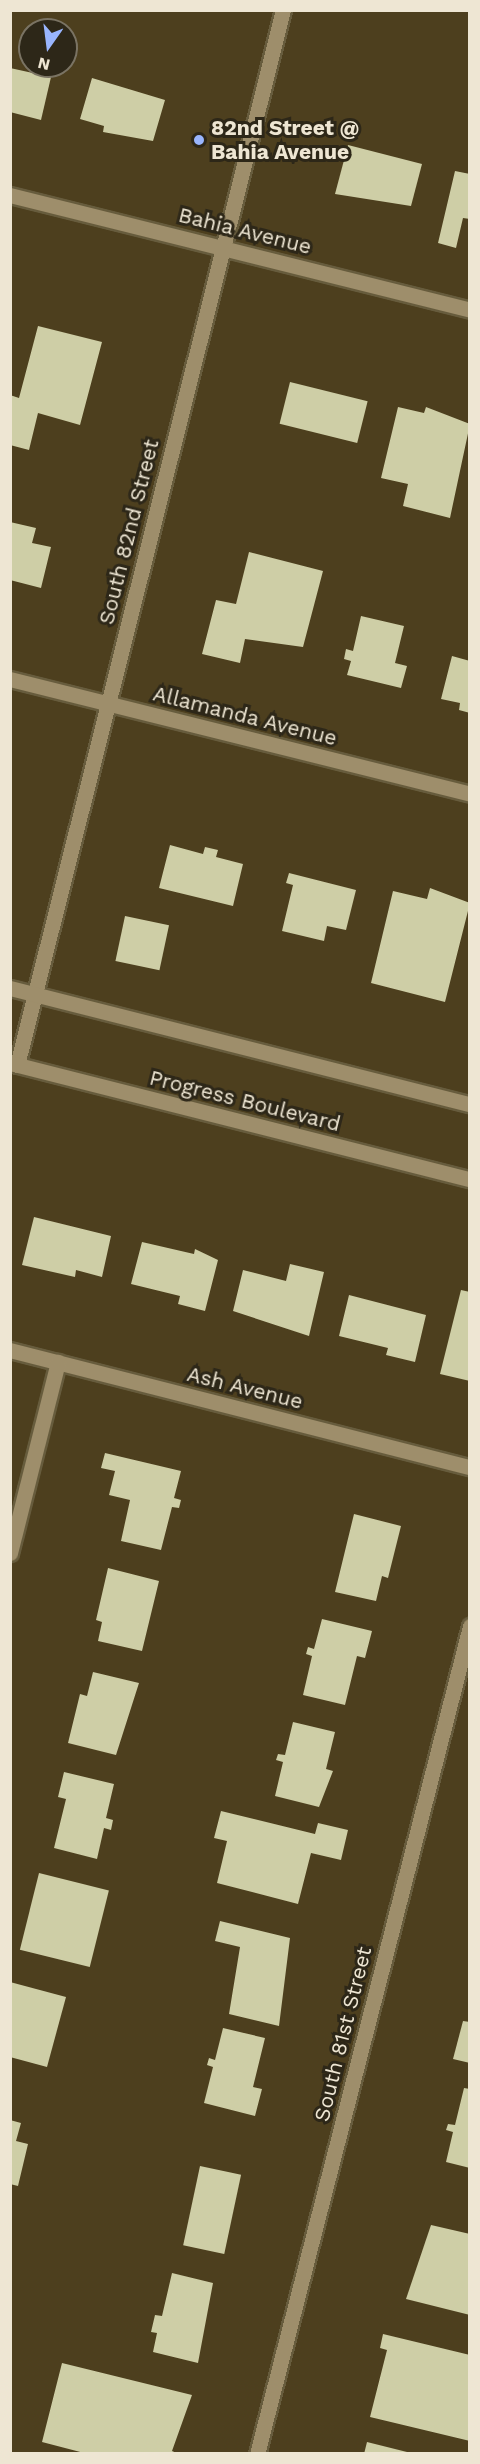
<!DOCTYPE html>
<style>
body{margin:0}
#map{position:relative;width:480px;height:2464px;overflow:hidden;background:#4d3f1e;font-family:"Work Sans",sans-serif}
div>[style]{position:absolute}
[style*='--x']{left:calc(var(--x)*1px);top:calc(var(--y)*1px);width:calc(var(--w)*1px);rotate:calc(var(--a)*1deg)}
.building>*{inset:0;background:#cecea6;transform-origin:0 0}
.roads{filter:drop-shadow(2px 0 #675c3d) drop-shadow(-2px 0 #675c3d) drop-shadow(0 2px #675c3d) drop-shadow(0 -2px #675c3d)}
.street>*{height:15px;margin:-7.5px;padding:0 7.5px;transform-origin:7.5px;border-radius:7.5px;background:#9e8e6b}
.secondary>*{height:15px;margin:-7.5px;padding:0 7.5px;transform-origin:7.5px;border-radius:7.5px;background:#9e8e6b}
.dots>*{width:16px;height:16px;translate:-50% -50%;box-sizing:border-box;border:3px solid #2d2718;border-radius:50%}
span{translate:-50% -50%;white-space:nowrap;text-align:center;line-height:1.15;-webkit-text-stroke:6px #2d2718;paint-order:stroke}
.poi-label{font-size:21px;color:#eee6d3;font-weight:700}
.left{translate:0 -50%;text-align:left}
.street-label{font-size:21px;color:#eee6d3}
.frame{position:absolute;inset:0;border:12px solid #eee6d3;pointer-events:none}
.north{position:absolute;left:18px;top:18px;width:60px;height:60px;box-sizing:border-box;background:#2d2718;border:2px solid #7a7363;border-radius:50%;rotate:194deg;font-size:16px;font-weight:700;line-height:24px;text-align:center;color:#eee6d3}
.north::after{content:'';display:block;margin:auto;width:21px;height:27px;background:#99b5fd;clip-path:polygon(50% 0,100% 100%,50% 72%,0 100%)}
</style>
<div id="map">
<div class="building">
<div style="clip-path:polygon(10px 68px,51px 77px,41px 120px,10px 112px)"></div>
<div style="clip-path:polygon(92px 78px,165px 100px,153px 141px,103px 132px,104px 126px,80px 119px)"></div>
<div style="clip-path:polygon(348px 145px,422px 164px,411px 206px,335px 194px)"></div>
<div style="clip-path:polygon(455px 171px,470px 174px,470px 219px,463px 218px,456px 248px,438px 243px)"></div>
<div style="clip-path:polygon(38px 326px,102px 342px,80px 425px,38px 413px,29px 450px,10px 445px,10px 395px,19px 398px)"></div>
<div style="left:290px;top:382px;width:80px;height:43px;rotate:14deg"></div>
<div style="clip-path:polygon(398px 407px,424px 413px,426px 407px,470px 424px,450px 518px,403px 506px,408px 484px,381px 478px)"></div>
<div style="clip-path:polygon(10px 522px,36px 528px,32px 543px,51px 547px,41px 588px,10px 580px)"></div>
<div style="clip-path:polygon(249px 552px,323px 571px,303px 647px,245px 639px,240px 663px,202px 654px,216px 600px,236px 604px)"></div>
<div style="clip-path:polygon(361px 616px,404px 626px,395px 663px,407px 666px,401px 688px,347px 675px,351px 661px,344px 659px,346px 649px,353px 651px)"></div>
<div style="clip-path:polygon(452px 656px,470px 661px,470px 713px,459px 710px,460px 703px,441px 699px)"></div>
<div style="clip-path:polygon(170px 845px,203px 854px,205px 847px,218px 850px,216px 857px,243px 864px,233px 906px,159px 888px)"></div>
<div style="clip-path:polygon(289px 873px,356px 890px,346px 930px,327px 926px,324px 941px,282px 931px,293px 885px,286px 883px)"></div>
<div style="clip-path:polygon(430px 888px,470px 903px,445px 1002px,371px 983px,393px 891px,427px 899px)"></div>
<div style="left:125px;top:916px;width:45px;height:46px;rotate:12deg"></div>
<div style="clip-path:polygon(34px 1217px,111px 1236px,102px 1277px,76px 1270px,75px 1277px,22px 1265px)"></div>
<div style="clip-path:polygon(142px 1242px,194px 1254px,195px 1249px,218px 1260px,205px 1311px,178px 1304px,180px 1296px,131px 1284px)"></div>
<div style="clip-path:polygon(290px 1264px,324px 1272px,309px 1336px,233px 1311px,243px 1270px,286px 1281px)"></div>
<div style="clip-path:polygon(461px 1290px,470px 1292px,470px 1381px,440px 1374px)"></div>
<div style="clip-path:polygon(349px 1295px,426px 1315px,415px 1362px,386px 1355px,388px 1348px,339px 1336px)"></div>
<div style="clip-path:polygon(105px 1453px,181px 1471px,174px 1498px,181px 1500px,179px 1508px,172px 1507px,161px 1550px,121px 1541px,130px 1500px,109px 1495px,115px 1471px,101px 1468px)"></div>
<div style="clip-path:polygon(354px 1514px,401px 1526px,388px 1578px,382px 1576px,376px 1601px,335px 1592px)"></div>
<div style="clip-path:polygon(108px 1568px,159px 1581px,142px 1651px,98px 1641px,102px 1622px,96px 1620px)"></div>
<div style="clip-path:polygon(322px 1619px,372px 1631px,365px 1658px,357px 1656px,345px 1705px,303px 1695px,312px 1656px,306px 1654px,308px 1647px,314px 1649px)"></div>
<div style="clip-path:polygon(93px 1672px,139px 1683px,116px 1755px,68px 1743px,80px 1694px,87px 1696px)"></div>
<div style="clip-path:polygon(293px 1722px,335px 1732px,326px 1769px,333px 1771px,319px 1807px,275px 1796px,283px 1762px,276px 1760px,278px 1754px,285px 1755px)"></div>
<div style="clip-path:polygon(64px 1772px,114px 1784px,106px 1818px,113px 1820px,111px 1830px,104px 1828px,97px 1859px,54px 1848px,66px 1799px,58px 1797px)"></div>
<div style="clip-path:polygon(221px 1811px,315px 1834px,318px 1823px,348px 1830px,341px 1860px,311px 1853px,298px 1904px,217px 1883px,227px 1841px,214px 1838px)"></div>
<div style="left:39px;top:1873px;width:72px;height:79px;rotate:14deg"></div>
<div style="clip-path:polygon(220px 1921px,290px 1938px,279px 2026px,229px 2014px,240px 1947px,215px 1941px)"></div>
<div style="clip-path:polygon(10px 1982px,66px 1997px,47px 2067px,10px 2057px)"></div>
<div style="clip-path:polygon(463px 2021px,470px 2022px,470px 2063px,453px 2059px)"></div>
<div style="clip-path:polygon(223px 2028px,265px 2038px,253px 2087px,262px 2089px,255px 2116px,204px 2103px,213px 2067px,207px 2065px,209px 2058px,215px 2060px)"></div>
<div style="clip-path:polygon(464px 2088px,470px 2089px,470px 2168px,446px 2162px,453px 2132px,446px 2130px,448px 2124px,455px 2125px)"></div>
<div style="clip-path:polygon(10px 2120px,21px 2123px,16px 2141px,28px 2144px,18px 2186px,10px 2184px)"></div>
<div style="left:200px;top:2166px;width:42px;height:81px;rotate:12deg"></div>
<div style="clip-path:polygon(431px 2225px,470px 2234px,470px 2315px,406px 2299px)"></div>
<div style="clip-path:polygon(172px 2273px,213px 2283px,198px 2363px,153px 2352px,157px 2333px,151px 2332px,155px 2315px,162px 2316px)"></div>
<div style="clip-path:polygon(383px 2334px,470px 2355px,470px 2441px,370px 2417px,387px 2350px,380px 2348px)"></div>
<div style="clip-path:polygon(62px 2363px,192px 2395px,172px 2451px,179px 2454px,88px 2454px,42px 2442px)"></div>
<div style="clip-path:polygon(367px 2442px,411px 2453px,411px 2454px,364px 2454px)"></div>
</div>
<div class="roads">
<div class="street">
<div style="--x:10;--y:195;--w:474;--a:14"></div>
<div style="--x:10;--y:679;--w:474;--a:14"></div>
<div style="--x:17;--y:1065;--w:1088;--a:-75.85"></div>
<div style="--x:10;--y:1350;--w:475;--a:14.3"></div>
<div style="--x:10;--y:1553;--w:197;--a:-75.9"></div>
<div style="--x:257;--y:2454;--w:855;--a:-75.57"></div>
</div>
<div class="secondary">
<div style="--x:10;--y:988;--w:474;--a:14.2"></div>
<div style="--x:10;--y:1063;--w:474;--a:14.2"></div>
</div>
</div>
<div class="dots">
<div style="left:199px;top:140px;background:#99b5fd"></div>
</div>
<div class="poi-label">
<span class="left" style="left:211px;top:140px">82nd Street @<br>Bahia Avenue</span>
</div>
<div class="street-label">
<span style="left:245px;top:231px;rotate:14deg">Bahia Avenue</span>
<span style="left:129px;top:532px;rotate:-76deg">South 82nd Street</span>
<span style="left:245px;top:716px;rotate:14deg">Allamanda Avenue</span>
<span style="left:245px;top:1101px;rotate:14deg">Progress Boulevard</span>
<span style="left:245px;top:1388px;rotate:14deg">Ash Avenue</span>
<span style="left:343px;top:2034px;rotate:-76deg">South 81st Street</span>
</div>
<div class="frame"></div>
<div class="north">N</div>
</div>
